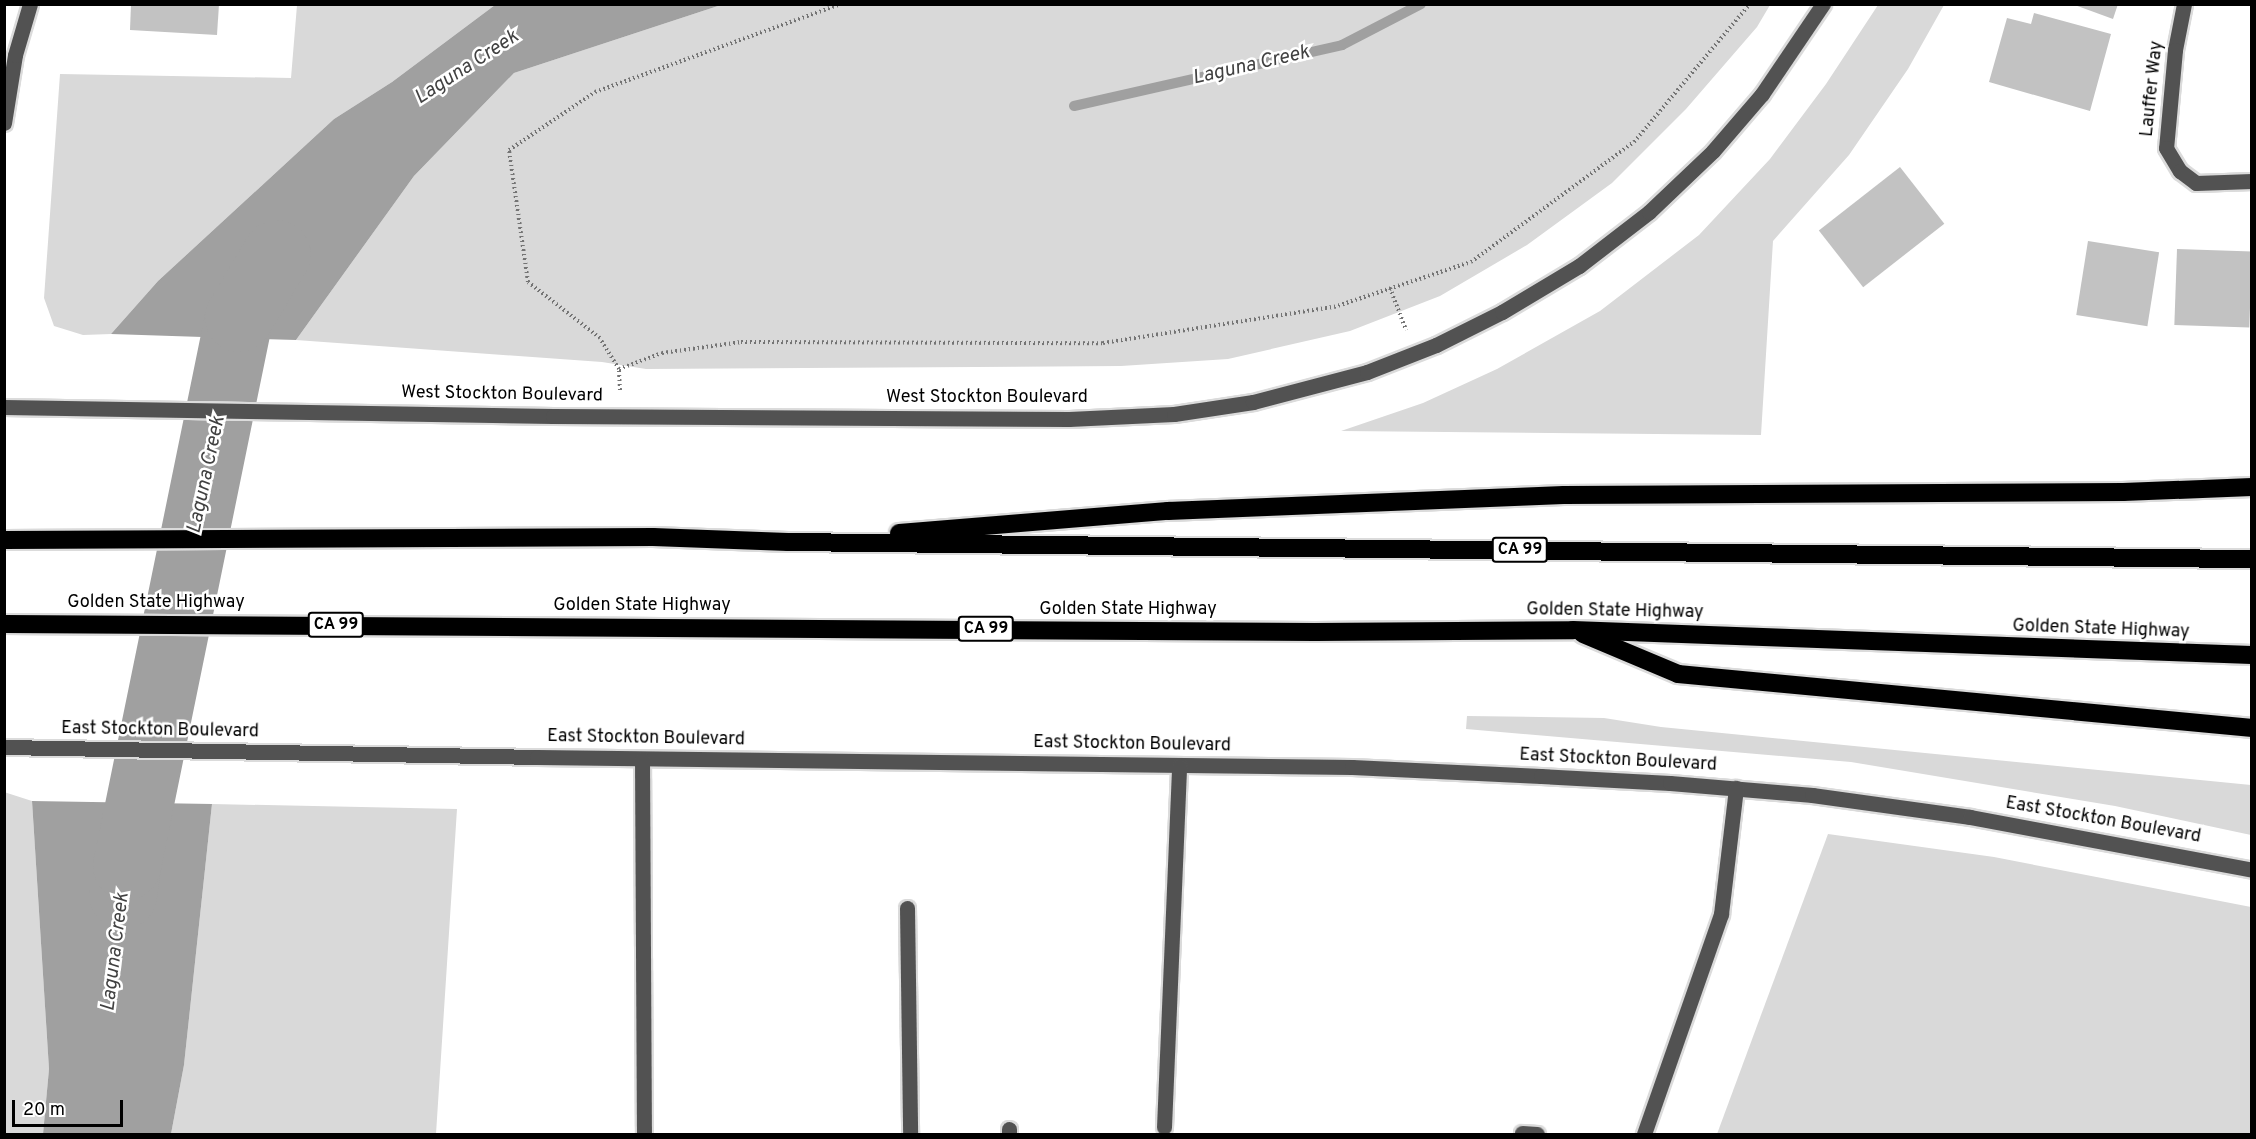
<!DOCTYPE html>
<style>
body{margin:0}
#map{position:relative;width:2256px;height:1139px;overflow:hidden;background:#fff;font-family:Overpass,sans-serif}
div>[style]{position:absolute}
[style*='--x']{left:calc(var(--x)*1px);top:calc(var(--y)*1px);width:calc(var(--w)*1px);rotate:calc(var(--a)*1deg)}
.green>*{inset:0;background:#d9d9d9}
.water>*{inset:0;background:#a0a0a0}
.stream>*{height:10px;margin:-5px;padding:0 5px;transform-origin:5px;border-radius:5px;background:#a0a0a0}
.river>*{height:68px;margin:-34px;padding:0 34px;transform-origin:34px;border-radius:34px;background:#a0a0a0}
.building>*{inset:0;background:#c2c2c2;transform-origin:0 0}
.path>*{height:4px;margin-top:-2px;transform-origin:0;background:repeating-linear-gradient(90deg,#747474 0 1.5px,transparent 0 4.5px)}
.roads{filter:drop-shadow(2px 0 #dbdbdb) drop-shadow(-2px 0 #dbdbdb) drop-shadow(0 2px #dbdbdb) drop-shadow(0 -2px #dbdbdb)}
.minor>*{height:15px;margin:-7.5px;padding:0 7.5px;transform-origin:7.5px;border-radius:7.5px;background:#525252}
.highway>*{height:18px;margin:-9px;padding:0 9px;transform-origin:9px;border-radius:9px;background:#000}
span{translate:-50% -50%;white-space:nowrap;text-align:center;line-height:1.15;-webkit-text-stroke:5px #fff;paint-order:stroke}
.shield-label span{padding:2px 4px;background:#fff;border:2px solid;border-radius:4px;-webkit-text-stroke-width:0}
.shield-label{font-size:16px;color:#000;font-weight:700}
.street-label{font-size:18px;color:#000}
.water-label{font-size:20px;color:#414141;font-style:italic}
.frame{position:absolute;inset:0;border:6px solid #000;pointer-events:none}
.scale{position:absolute;left:12px;top:1100px;width:111px;height:27px;box-sizing:border-box;border:3px solid #000;border-top:0;padding-left:8px;font-size:18px;line-height:21px;white-space:nowrap;color:#000;-webkit-text-stroke:4px #fff;paint-order:stroke}
</style>
<div id="map">
<div class="green">
<div style="clip-path:polygon(297px 5px,495px 5px,392px 82px,334px 119px,158px 281px,111px 334px,83px 335px,54px 326px,44px 298px,60px 74px,291px 78px)"></div>
<div style="clip-path:polygon(721px 5px,1770px 5px,1757px 27px,1686px 109px,1612px 183px,1527px 245px,1440px 296px,1350px 331px,1228px 359px,1121px 366px,646px 369px,602px 362px,296px 340px,414px 176px,514px 73px)"></div>
<div style="clip-path:polygon(1878px 5px,1944px 5px,1908px 69px,1849px 155px,1773px 241px,1761px 435px,1341px 431px,1423px 403px,1497px 369px,1600px 311px,1699px 235px,1770px 159px,1826px 84px)"></div>
<div style="clip-path:polygon(1467px 716px,1604px 718px,1661px 727px,2251px 785px,2251px 835px,2115px 806px,1851px 762px,1466px 729px)"></div>
<div style="clip-path:polygon(4px 792px,32px 801px,49px 1069px,43px 1134px,5px 1134px)"></div>
<div style="clip-path:polygon(212px 804px,457px 809px,436px 1134px,171px 1134px,184px 1065px)"></div>
<div style="clip-path:polygon(1828px 834px,1994px 857px,2251px 907px,2251px 1134px,1717px 1134px)"></div>
</div>
<div class="water">
<div style="clip-path:polygon(495px 5px,721px 5px,514px 73px,414px 176px,296px 340px,111px 334px,158px 281px,334px 119px,392px 82px)"></div>
<div style="clip-path:polygon(32px 801px,212px 804px,184px 1065px,171px 1134px,43px 1134px,49px 1069px)"></div>
</div>
<div class="stream">
<div style="--x:1074;--y:106;--w:275;--a:-12.8"></div>
<div style="--x:1342;--y:45;--w:89;--a:-27.4"></div>
</div>
<div class="river">
<div style="--x:123;--y:895;--w:29;--a:-82"></div>
<div style="--x:127;--y:866;--w:559;--a:-78.45"></div>
<div style="--x:239;--y:318;--w:74;--a:-59.3"></div>
</div>
<div class="building">
<div style="clip-path:polygon(131px 4px,219px 4px,217px 35px,130px 30px)"></div>
<div style="clip-path:polygon(2072px 4px,2118px 4px,2113px 19px)"></div>
<div style="clip-path:polygon(2034px 13px,2111px 34px,2090px 111px,1989px 82px,2007px 18px,2031px 24px)"></div>
<div style="left:1900px;top:167px;width:72px;height:103px;rotate:52deg"></div>
<div style="left:2088px;top:241px;width:72px;height:75px;rotate:9deg"></div>
<div style="left:2177px;top:249px;width:75px;height:76px;rotate:2deg"></div>
</div>
<div class="path">
<div style="--x:1390;--y:288;--w:45;--a:69.1"></div>
<div style="--x:619;--y:369;--w:46;--a:-20.4"></div>
<div style="--x:662;--y:353;--w:80;--a:-7.9"></div>
<div style="--x:741;--y:342;--w:362;--a:0.2"></div>
<div style="--x:1103;--y:343;--w:234;--a:-8.9"></div>
<div style="--x:1334;--y:307;--w:144;--a:-18.2"></div>
<div style="--x:1471;--y:262;--w:202;--a:-36.4"></div>
<div style="--x:1634;--y:142;--w:180;--a:-50"></div>
<div style="--x:620;--y:390;--w:21;--a:-93"></div>
<div style="--x:619;--y:369;--w:36;--a:-122"></div>
<div style="--x:600;--y:338;--w:91;--a:-142.1"></div>
<div style="--x:528;--y:282;--w:133;--a:-98.2"></div>
<div style="--x:509;--y:150;--w:104;--a:-34"></div>
<div style="--x:595;--y:92;--w:261;--a:-19.7"></div>
</div>
<div class="roads">
<div class="minor">
<div style="--x:2184;--y:4;--w:47;--a:101.1"></div>
<div style="--x:2175;--y:50;--w:98;--a:95.2"></div>
<div style="--x:2166;--y:148;--w:27;--a:59"></div>
<div style="--x:2180;--y:171;--w:20;--a:37"></div>
<div style="--x:2196;--y:183;--w:56;--a:-2"></div>
<div style="--x:4;--y:123;--w:69;--a:-80.8"></div>
<div style="--x:15;--y:55;--w:53;--a:-73.6"></div>
<div style="--x:4;--y:407;--w:549;--a:0.94"></div>
<div style="--x:553;--y:416;--w:516;--a:0.33"></div>
<div style="--x:1069;--y:419;--w:105;--a:-2.7"></div>
<div style="--x:1174;--y:414;--w:80;--a:-8.6"></div>
<div style="--x:1253;--y:402;--w:118;--a:-14.7"></div>
<div style="--x:1367;--y:372;--w:74;--a:-21.4"></div>
<div style="--x:1436;--y:345;--w:74;--a:-26.6"></div>
<div style="--x:1502;--y:312;--w:90;--a:-30.9"></div>
<div style="--x:1579;--y:266;--w:88;--a:-37.6"></div>
<div style="--x:1649;--y:212;--w:88;--a:-43.6"></div>
<div style="--x:1713;--y:151;--w:75;--a:-49.3"></div>
<div style="--x:1762;--y:94;--w:109;--a:-55.9"></div>
<div style="--x:4;--y:747;--w:533;--a:1.07"></div>
<div style="--x:537;--y:757;--w:815;--a:0.7"></div>
<div style="--x:1352;--y:767;--w:189;--a:2.7"></div>
<div style="--x:1541;--y:776;--w:129;--a:3.1"></div>
<div style="--x:1670;--y:783;--w:143;--a:4.8"></div>
<div style="--x:1812;--y:795;--w:160;--a:7.9"></div>
<div style="--x:1970;--y:817;--w:287;--a:10.6"></div>
<div style="--x:642;--y:759;--w:375;--a:89.7"></div>
<div style="--x:907;--y:908;--w:225;--a:89.2"></div>
<div style="--x:1164;--y:1127;--w:361;--a:-87.6"></div>
<div style="--x:1522;--y:1133;--w:15;--a:4"></div>
<div style="--x:1009;--y:1134;--w:5;--a:-90"></div>
<div style="--x:1644;--y:1134;--w:233;--a:-70.7"></div>
<div style="--x:1721;--y:914;--w:127;--a:-83.2"></div>
</div>
<div class="highway">
<div style="--x:899;--y:533;--w:270;--a:-4.7"></div>
<div style="--x:1168;--y:511;--w:396;--a:-2.3"></div>
<div style="--x:1564;--y:495;--w:559;--a:-0.31"></div>
<div style="--x:2123;--y:492;--w:129;--a:-2.2"></div>
<div style="--x:4;--y:540;--w:649;--a:-0.26"></div>
<div style="--x:653;--y:537;--w:135;--a:2.1"></div>
<div style="--x:788;--y:542;--w:1464;--a:0.67"></div>
<div style="--x:4;--y:624;--w:1311;--a:0.35"></div>
<div style="--x:1315;--y:632;--w:258;--a:-0.4"></div>
<div style="--x:1573;--y:630;--w:679;--a:2.11"></div>
<div style="--x:1583;--y:634;--w:103;--a:22.8"></div>
<div style="--x:1678;--y:674;--w:577;--a:5.37"></div>
</div>
</div>
<div class="shield-label">
<span style="left:1520px;top:550px">CA 99</span>
<span style="left:336px;top:625px">CA 99</span>
<span style="left:986px;top:629px">CA 99</span>
</div>
<div class="street-label">
<span style="left:2153px;top:89px;rotate:-84deg">Lauffer Way</span>
<span style="left:502px;top:395px;rotate:1deg">West Stockton Boulevard</span>
<span style="left:987px;top:398px">West Stockton Boulevard</span>
<span style="left:156px;top:603px">Golden State Highway</span>
<span style="left:642px;top:606px">Golden State Highway</span>
<span style="left:1128px;top:610px">Golden State Highway</span>
<span style="left:1615px;top:612px;rotate:1deg">Golden State Highway</span>
<span style="left:2101px;top:630px;rotate:2deg">Golden State Highway</span>
<span style="left:160px;top:731px;rotate:1deg">East Stockton Boulevard</span>
<span style="left:646px;top:739px;rotate:1deg">East Stockton Boulevard</span>
<span style="left:1132px;top:745px;rotate:1deg">East Stockton Boulevard</span>
<span style="left:1618px;top:761px;rotate:3deg">East Stockton Boulevard</span>
<span style="left:2103px;top:821px;rotate:10deg">East Stockton Boulevard</span>
</div>
<div class="water-label">
<span style="left:1251px;top:66px;rotate:-13deg">Laguna Creek</span>
<span style="left:467px;top:68px;rotate:-33deg">Laguna Creek</span>
<span style="left:207px;top:475px;rotate:-78deg">Laguna Creek</span>
<span style="left:116px;top:952px;rotate:-83deg">Laguna Creek</span>
</div>
<div class="frame"></div>
<div class="scale">20 m</div>
</div>
